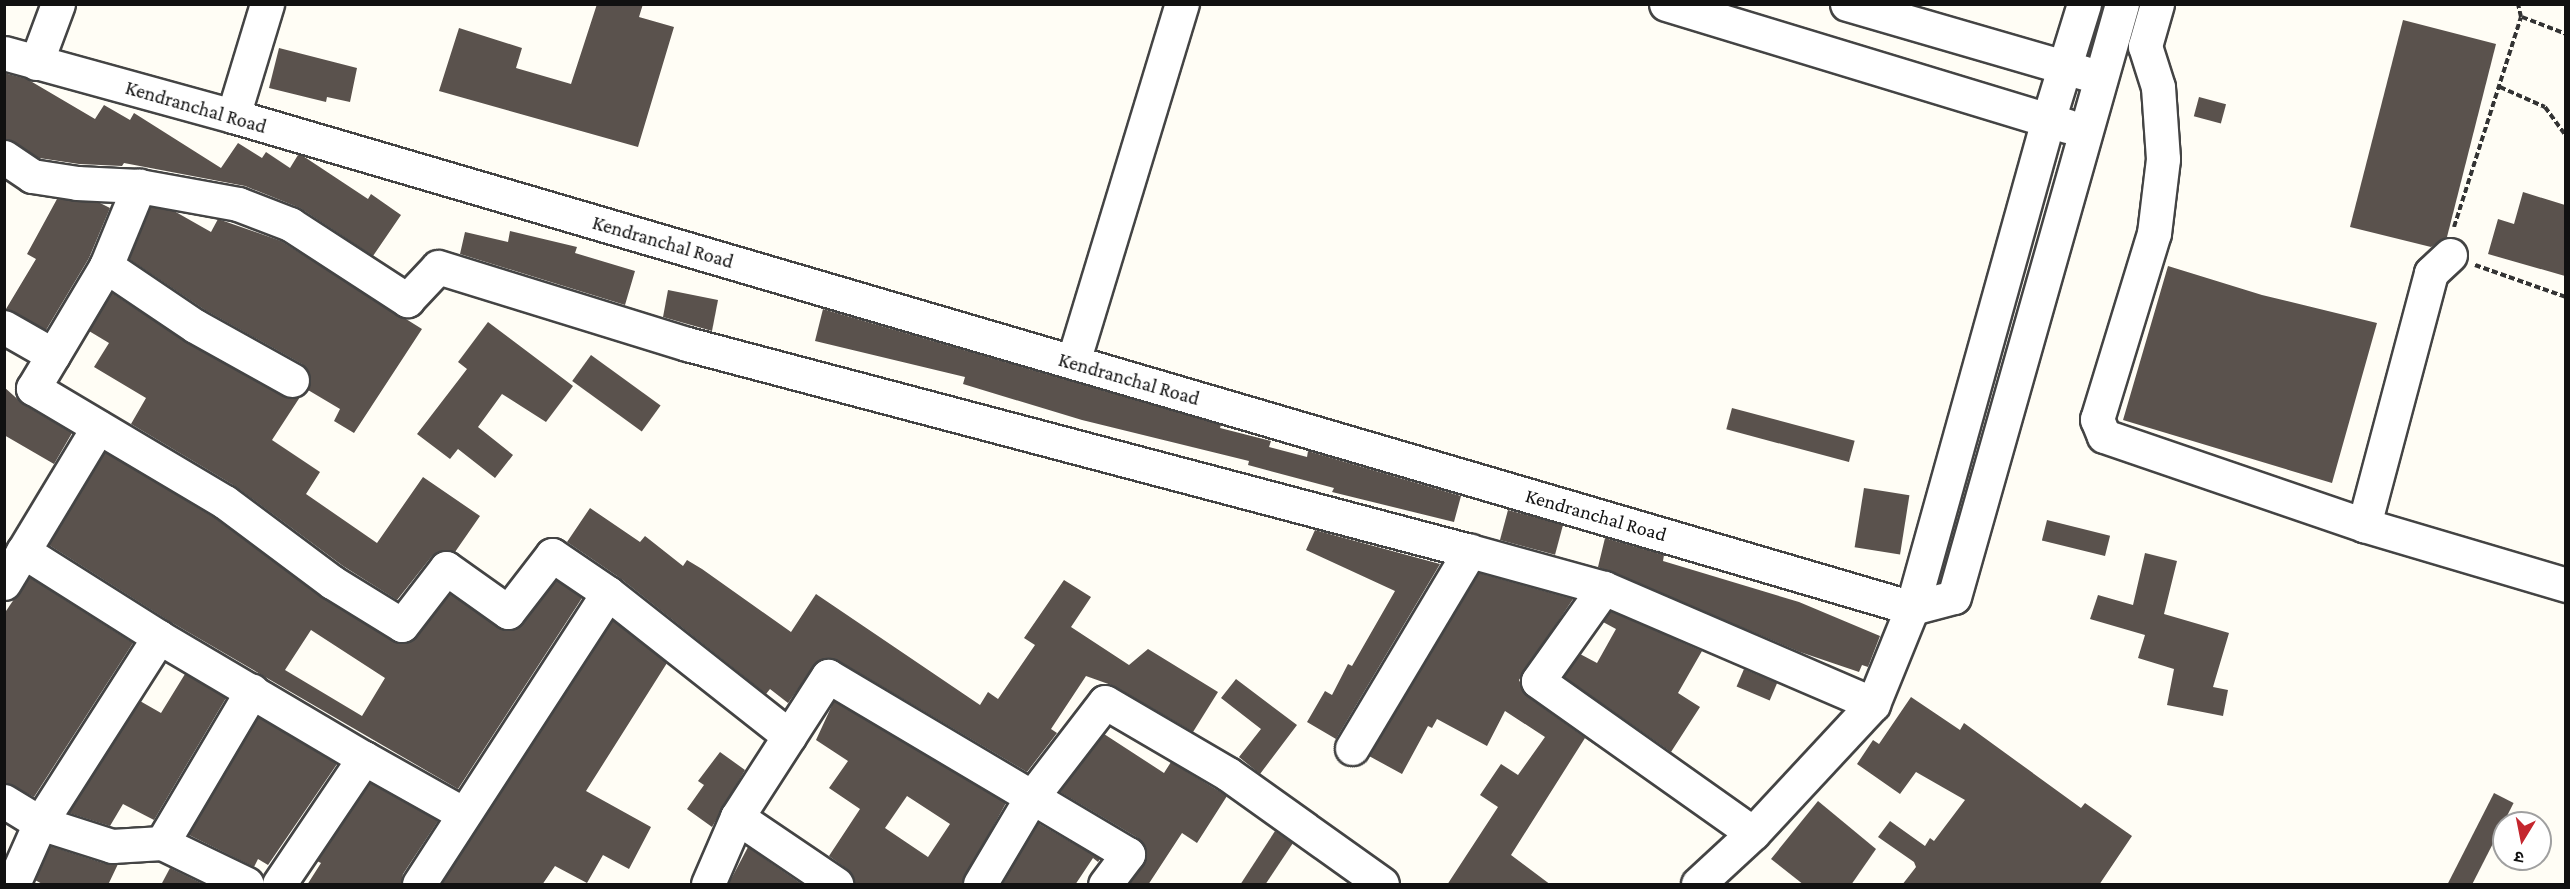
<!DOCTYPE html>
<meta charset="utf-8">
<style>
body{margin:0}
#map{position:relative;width:2570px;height:889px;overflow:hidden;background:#fffdf5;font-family:"Crimson Pro","Noto Sans Devanagari",serif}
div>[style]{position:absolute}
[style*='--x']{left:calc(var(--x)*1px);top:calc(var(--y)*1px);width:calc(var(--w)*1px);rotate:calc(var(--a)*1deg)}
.building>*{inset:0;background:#5a524d;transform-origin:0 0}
.path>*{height:4px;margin-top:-2px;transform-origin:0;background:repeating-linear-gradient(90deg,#333 0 6px,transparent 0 9px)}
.roads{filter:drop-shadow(2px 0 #444) drop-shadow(-2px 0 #444) drop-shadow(0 2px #444) drop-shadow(0 -2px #444)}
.minor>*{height:33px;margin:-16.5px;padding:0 16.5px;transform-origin:16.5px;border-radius:16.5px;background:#fff}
span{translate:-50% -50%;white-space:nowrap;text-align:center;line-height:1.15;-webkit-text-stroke:6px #fff;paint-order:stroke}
.street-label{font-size:20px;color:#111}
.frame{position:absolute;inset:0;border:6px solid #111;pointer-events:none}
.north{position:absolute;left:2492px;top:811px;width:60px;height:60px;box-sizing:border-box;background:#fff;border:2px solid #a0a0a0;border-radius:50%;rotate:190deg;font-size:16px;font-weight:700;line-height:24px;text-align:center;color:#111}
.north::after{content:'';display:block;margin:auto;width:21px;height:27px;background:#c4262e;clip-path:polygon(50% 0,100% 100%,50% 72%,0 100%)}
</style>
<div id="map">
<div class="building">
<div style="clip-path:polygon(597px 4px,643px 4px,639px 17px,674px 27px,638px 147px,439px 91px,459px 28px,522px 48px,516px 68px,571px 84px)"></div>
<div style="clip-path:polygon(2403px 20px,2496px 44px,2447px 237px,2431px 247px,2350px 227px)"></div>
<div style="clip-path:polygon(279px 48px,357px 68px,350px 102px,327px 97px,326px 102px,269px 88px)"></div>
<div style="clip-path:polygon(4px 73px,27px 79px,95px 119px,104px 105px,130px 120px,134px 113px,221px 168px,238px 143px,262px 158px,266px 152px,290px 168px,298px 155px,303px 156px,368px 199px,371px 194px,401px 215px,373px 256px,300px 208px,245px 186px,124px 163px,122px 166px,79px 164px,39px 158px,4px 138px)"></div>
<div style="left:2199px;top:97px;width:28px;height:20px;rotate:15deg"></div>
<div style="clip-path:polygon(2523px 192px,2565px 205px,2565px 276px,2488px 254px,2498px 219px,2514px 224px)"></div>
<div style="clip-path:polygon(57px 199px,100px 203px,110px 208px,89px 258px,46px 330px,6px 309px,36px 259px,27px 254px)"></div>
<div style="clip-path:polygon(151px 207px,174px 211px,211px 232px,218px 219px,281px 241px,422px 329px,354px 433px,334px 421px,340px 409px,308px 390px,311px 379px,302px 364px,205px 310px,129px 259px)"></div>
<div style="clip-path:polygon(510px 231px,577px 247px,575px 253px,635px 271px,625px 305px,460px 254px,465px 232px,508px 242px)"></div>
<div style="clip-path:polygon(2168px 266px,2262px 295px,2377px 323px,2332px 483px,2123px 420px)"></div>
<div style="clip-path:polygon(668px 290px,718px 300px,712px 331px,663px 317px)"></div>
<div style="clip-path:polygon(112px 293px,186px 342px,283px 396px,300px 397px,272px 440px,320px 472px,306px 494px,377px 543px,423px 477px,480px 516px,455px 552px,439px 551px,432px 556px,397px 600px,343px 566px,235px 486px,131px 424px,146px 398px,94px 367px,109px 343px,89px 331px)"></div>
<div style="clip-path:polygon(823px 309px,1221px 425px,1220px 428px,1271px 441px,1269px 447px,1307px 457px,1308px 451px,1461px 496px,1454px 522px,1332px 492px,1334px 488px,1248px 465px,1249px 461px,1082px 420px,963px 384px,965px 377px,815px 341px)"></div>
<div style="clip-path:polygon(488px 322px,573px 386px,546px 422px,502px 394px,478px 427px,513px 455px,495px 478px,458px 449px,450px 459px,417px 434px,467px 369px,458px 362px)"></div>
<div style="left:591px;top:355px;width:86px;height:32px;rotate:36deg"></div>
<div style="clip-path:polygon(4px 387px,23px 404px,72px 433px,54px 464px,4px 435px)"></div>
<div style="left:1732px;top:408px;width:127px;height:22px;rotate:15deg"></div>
<div style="clip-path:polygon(evenodd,105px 452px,215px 518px,321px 597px,400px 644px,416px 637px,450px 594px,507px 631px,523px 623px,556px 580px,582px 598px,458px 789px,169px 621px,49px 545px,105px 452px,311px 630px,385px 678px,362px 716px,285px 670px,311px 630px)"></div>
<div style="left:1864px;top:488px;width:46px;height:60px;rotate:9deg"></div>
<div style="clip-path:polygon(590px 508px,640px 542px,645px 536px,683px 566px,687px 560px,702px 569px,791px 632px,816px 594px,980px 705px,988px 692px,998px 699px,1035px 645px,1024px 638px,1064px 580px,1091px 597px,1071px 627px,1129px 665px,1148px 649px,1218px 692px,1193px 732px,1114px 686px,1086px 676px,1051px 729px,1057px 733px,1027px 772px,837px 660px,819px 660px,788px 703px,770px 689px,766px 694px,620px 578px,567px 542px)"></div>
<div style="left:1508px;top:510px;width:57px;height:31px;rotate:15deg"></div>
<div style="left:2047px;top:520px;width:65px;height:21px;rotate:14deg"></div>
<div style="clip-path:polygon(1315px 530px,1440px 564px,1336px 739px,1307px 722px,1325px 691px,1332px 695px,1348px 664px,1352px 666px,1395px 591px,1306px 550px)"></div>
<div style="clip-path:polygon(1605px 538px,1664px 555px,1663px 561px,1799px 602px,1880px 636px,1868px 667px,1862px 665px,1859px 672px,1800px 652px,1598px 567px)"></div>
<div style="clip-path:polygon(2145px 553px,2177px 561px,2164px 614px,2229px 633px,2213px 687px,2228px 690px,2223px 716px,2167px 705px,2174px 669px,2138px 658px,2145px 635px,2090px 619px,2098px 595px,2133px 605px)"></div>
<div style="clip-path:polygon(1479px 573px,1573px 599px,1519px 680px,1527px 696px,1601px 749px,1585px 738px,1511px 855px,1551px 885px,1447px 885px,1498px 807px,1480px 795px,1501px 764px,1518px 775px,1545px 737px,1505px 711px,1487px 746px,1437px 719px,1432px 728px,1428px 726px,1402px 774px,1369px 756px)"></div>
<div style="clip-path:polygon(29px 577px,133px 643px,34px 797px,4px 782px,4px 614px)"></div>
<div style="clip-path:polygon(1611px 611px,1702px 651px,1678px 693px,1700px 707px,1671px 752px,1564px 677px,1580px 654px,1597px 663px,1616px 629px,1603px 622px)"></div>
<div style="clip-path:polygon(613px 620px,667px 663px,586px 791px,651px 827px,629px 869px,603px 855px,587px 883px,555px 866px,542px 885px,441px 885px)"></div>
<div style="left:1744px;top:669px;width:36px;height:19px;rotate:23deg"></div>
<div style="clip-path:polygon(185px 674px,226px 698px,154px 820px,123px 804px,110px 826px,69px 813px,140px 701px,161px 713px)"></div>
<div style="clip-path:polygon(1236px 679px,1297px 725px,1260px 774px,1239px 757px,1261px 729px,1221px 698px)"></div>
<div style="clip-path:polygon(1911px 697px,1960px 730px,1964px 723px,2081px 808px,2085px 803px,2132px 836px,2099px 885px,1902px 885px,1916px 867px,1914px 862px,1878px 837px,1890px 821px,1925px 846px,1930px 838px,1934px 841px,1965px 800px,1916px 772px,1900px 794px,1857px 764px,1873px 740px,1879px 744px)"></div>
<div style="clip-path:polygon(evenodd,834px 701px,1006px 803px,961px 885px,855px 885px,847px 869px,829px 856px,860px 809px,829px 788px,848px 761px,816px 740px,834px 701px,907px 796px,950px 824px,928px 857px,885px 828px,907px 796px)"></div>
<div style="clip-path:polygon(258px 717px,337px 764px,268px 865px,258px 859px,254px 867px,189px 835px)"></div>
<div style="clip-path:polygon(1104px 734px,1164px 773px,1171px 762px,1227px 796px,1197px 843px,1182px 833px,1148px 885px,1128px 885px,1147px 856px,1138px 838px,1060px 792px)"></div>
<div style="clip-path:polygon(720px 752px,745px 770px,712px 827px,687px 809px,704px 785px,698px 781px)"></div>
<div style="clip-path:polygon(370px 783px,438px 821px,403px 874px,401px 885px,307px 885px,321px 863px,317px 861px)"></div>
<div style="left:2494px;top:793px;width:22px;height:103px;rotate:27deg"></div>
<div style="clip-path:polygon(1818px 801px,1876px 849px,1851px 885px,1804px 885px,1771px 859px)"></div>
<div style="clip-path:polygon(1038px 823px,1100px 859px,1098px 862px,1093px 858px,1075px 885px,1002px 885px)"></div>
<div style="clip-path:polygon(1275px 831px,1293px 843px,1265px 885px,1240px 885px)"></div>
<div style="clip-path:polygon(50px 846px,106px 864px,118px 864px,108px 885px,44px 885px,35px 880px)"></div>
<div style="clip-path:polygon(748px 847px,803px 885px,728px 885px)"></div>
<div style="clip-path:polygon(170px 868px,205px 885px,161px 885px)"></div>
</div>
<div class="path">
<div style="--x:2522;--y:17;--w:47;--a:21.1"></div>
<div style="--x:2500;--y:87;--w:49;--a:24"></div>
<div style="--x:2545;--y:107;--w:36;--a:54"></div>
<div style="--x:2454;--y:227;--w:220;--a:-72.3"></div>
<div style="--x:2521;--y:17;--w:13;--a:-103"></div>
<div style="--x:2475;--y:265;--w:96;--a:19.4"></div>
</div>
<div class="roads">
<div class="minor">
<div style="--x:1666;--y:4;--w:420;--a:16.9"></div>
<div style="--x:1847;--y:4;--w:247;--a:16.2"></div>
<div style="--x:2084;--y:4;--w:121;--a:107.2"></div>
<div style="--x:2048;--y:120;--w:507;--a:105.57"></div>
<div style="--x:1912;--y:608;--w:43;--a:-14.7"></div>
<div style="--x:1954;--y:597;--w:616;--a:-74.18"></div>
<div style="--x:2157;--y:4;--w:44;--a:105.9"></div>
<div style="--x:2145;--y:46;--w:43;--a:72.4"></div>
<div style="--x:2158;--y:87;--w:72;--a:86"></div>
<div style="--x:2163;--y:159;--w:75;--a:96.9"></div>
<div style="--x:2154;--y:233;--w:195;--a:107"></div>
<div style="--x:2097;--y:419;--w:18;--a:68"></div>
<div style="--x:2104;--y:436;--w:275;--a:18.9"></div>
<div style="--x:4;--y:53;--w:238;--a:15.4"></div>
<div style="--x:233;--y:116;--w:1750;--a:16.33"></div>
<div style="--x:1912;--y:608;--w:104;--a:112.1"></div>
<div style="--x:1873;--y:704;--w:176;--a:132.9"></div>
<div style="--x:1753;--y:833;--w:75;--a:137.2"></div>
<div style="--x:36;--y:63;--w:63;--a:-69.6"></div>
<div style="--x:233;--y:116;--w:117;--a:-73.1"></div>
<div style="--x:4;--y:157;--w:34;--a:34"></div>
<div style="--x:32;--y:176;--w:46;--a:8.8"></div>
<div style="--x:77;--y:183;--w:62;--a:2.8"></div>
<div style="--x:139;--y:186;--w:101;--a:10.3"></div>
<div style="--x:238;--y:204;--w:56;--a:21"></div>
<div style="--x:290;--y:224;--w:140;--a:33"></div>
<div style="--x:407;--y:300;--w:45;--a:-46.8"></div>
<div style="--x:438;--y:267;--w:261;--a:17.2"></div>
<div style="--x:687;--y:344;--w:810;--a:14.81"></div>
<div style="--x:2450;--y:255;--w:26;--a:137"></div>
<div style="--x:2431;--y:273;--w:261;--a:104.9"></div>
<div style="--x:2364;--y:525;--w:211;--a:16.5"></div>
<div style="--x:106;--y:266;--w:107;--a:34"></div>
<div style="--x:195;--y:326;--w:111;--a:29.1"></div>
<div style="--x:4;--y:327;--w:56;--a:29.7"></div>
<div style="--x:53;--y:355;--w:39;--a:121"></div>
<div style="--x:33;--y:388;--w:223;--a:30.7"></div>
<div style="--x:225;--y:502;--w:134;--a:36.8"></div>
<div style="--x:332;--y:582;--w:82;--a:31.6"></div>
<div style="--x:402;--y:625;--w:72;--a:-52.3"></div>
<div style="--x:446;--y:568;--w:76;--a:35.4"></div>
<div style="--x:508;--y:612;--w:72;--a:-52.3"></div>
<div style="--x:552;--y:555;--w:68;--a:34.2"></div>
<div style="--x:53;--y:355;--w:104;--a:-59.2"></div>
<div style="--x:106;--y:266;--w:87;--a:-67.6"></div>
<div style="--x:1073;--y:362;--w:374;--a:-73.1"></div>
<div style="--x:4;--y:583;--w:182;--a:-58.9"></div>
<div style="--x:1604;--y:588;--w:114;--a:125.4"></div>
<div style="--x:1538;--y:681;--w:263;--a:35.3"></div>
<div style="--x:159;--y:637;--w:238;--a:30.6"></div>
<div style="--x:1352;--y:748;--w:230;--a:-59.1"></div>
<div style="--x:1470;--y:551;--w:139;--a:15.4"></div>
<div style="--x:1604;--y:588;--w:293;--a:23.3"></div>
<div style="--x:4;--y:801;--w:42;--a:31.4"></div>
<div style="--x:40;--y:823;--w:76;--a:17.7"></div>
<div style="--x:112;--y:846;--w:50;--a:-3.4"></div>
<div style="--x:162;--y:843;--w:94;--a:25.8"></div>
<div style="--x:737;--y:817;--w:120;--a:34.1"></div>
<div style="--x:162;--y:843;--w:177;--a:-59.4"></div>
<div style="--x:13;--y:884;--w:67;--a:-66.1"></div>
<div style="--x:40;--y:823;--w:221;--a:-57.4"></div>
<div style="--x:159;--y:637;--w:161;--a:-147.7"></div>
<div style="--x:279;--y:884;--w:152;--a:-56"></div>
<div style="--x:364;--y:758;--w:112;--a:29.3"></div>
<div style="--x:419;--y:884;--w:347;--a:-57"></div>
<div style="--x:608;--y:593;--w:231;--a:38.3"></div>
<div style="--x:708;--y:884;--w:73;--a:-66.6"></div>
<div style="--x:737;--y:817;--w:168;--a:-57.2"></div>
<div style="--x:828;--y:676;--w:349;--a:30.7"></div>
<div style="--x:1128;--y:854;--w:38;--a:127"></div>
<div style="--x:980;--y:884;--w:100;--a:-59.3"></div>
<div style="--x:1031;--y:798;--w:121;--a:-52.4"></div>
<div style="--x:1105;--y:702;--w:143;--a:30.3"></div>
<div style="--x:1228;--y:774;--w:189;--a:35.5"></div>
</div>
</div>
<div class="street-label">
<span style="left:196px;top:107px;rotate:16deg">Kendranchal Road</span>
<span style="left:663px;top:242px;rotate:16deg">Kendranchal Road</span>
<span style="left:1129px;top:379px;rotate:16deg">Kendranchal Road</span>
<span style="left:1596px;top:515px;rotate:16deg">Kendranchal Road</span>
</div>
<div class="frame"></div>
<div class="north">उ</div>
</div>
